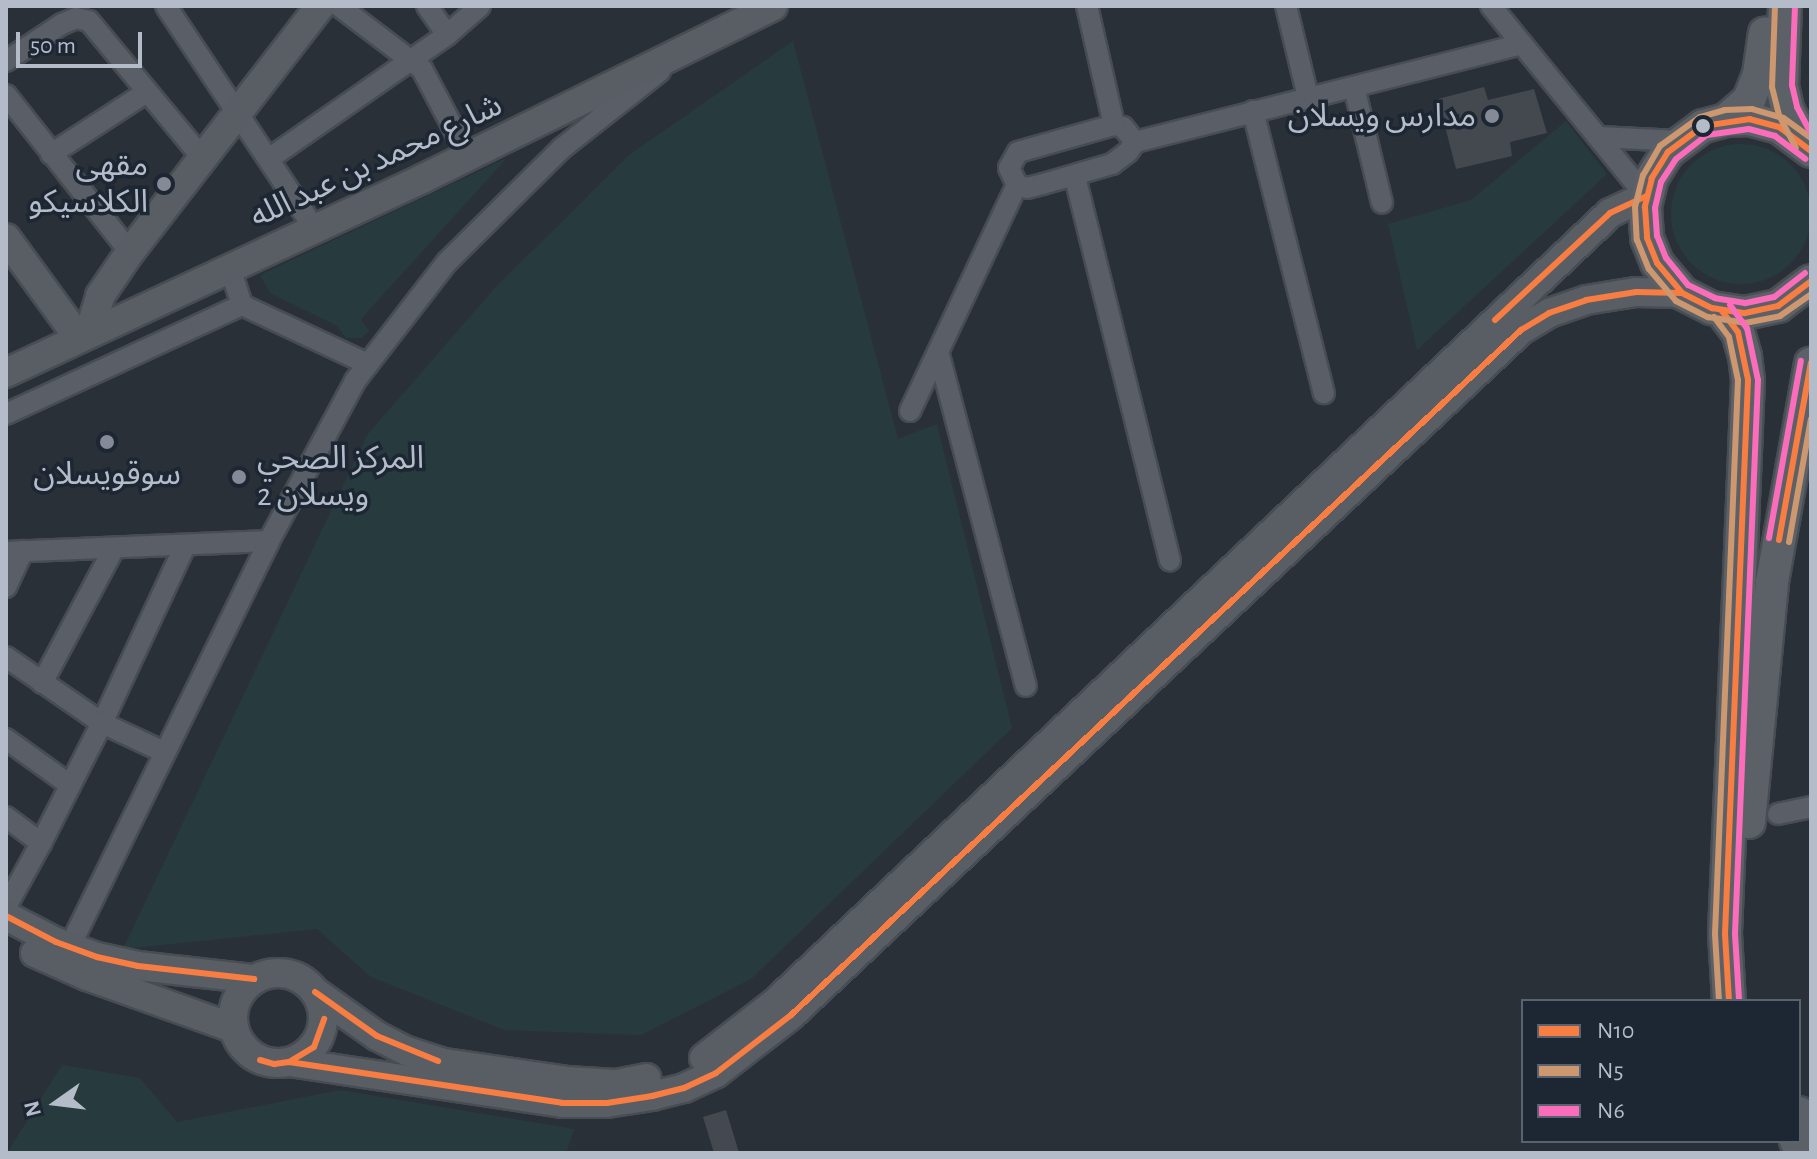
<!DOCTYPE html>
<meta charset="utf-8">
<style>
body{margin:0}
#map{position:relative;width:1817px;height:1159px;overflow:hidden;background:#2a3038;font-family:"Alegreya Sans","Noto Sans Arabic",sans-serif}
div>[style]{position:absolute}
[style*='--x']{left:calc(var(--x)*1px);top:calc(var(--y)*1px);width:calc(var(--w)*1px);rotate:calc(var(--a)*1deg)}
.green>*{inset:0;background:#273a3e}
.round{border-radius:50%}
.building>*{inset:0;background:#444950}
.roads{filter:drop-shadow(2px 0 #484c53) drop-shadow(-2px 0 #484c53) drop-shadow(0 2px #484c53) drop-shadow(0 -2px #484c53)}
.street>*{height:20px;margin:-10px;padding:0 10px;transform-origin:10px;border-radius:10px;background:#5a5e66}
.secondary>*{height:28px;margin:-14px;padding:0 14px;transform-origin:14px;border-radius:14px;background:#595d64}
.secondary>.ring{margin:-14px;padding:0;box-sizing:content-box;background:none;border:28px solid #595d64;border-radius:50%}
.primary>*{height:32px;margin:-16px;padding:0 16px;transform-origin:16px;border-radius:16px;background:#5c6168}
.bus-1>*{height:6px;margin:-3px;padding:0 3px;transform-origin:3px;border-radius:3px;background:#f77d43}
.bus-2>*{height:6px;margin:-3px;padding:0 3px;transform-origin:3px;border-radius:3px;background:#cd976f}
.bus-3>*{height:6px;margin:-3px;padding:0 3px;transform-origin:3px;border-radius:3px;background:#fb6dba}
.dots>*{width:22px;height:22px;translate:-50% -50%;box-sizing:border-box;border:4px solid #1d2633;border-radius:50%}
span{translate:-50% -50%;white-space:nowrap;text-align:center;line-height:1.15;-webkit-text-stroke:7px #1d2633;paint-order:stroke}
.poi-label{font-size:32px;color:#b4bcc9}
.right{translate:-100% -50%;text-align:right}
.left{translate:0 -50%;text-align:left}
.street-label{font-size:32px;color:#b4bcc9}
.frame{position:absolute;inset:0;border:8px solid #b4bcc9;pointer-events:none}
.legend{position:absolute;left:1521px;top:999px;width:280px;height:144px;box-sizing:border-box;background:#1d2633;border:2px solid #59626f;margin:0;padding:10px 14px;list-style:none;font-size:24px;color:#b4bcc9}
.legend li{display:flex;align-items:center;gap:16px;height:40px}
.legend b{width:40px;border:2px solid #59626f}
.north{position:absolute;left:16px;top:1063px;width:80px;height:80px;-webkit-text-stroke:6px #1d2633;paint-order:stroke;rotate:256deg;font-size:22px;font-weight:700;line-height:32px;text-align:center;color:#b4bcc9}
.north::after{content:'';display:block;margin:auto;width:28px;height:36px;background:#b4bcc9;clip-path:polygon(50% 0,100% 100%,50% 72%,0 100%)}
.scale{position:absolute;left:16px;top:32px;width:126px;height:36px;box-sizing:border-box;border:4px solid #b4bcc9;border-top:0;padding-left:10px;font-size:24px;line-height:28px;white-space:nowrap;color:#b4bcc9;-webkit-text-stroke:6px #1d2633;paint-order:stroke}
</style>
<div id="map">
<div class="green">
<div style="clip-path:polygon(793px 41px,898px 439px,937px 424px,1012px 728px,751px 979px,641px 1035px,504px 1030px,371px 977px,317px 929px,123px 949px,367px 435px,494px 289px,629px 155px)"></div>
<div style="clip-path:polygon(1566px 121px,1607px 174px,1417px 350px,1388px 224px,1471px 200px)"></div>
<div class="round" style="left:1671px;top:144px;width:140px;height:140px"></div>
<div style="clip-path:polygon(507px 158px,361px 319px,369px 331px,361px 338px,346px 338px,337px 326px,270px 293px,260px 275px)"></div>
<div style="clip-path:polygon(62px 1065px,140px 1078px,177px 1122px,340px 1090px,574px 1129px,566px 1153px,7px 1153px)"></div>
</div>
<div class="building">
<div style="clip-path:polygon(1484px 87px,1488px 100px,1534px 89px,1547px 133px,1510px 142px,1512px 156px,1456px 169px,1438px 99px)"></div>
<div style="clip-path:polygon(726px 1110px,734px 1136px,739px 1153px,714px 1153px,711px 1143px,703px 1117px)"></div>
</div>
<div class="roads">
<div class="street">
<div style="--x:166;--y:6;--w:267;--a:56.3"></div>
<div style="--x:339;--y:6;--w:104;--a:37.2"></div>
<div style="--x:422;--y:69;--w:98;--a:62.1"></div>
<div style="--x:427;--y:6;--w:35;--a:55"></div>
<div style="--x:1087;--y:6;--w:122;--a:77.2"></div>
<div style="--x:1114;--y:125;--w:9;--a:13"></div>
<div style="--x:1123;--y:127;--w:19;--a:51"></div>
<div style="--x:1286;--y:6;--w:94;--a:76.4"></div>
<div style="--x:1491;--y:6;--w:245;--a:50.8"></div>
<div style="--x:6;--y:61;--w:67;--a:-33.5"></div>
<div style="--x:62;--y:24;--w:15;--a:-23"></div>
<div style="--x:76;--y:18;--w:13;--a:13"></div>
<div style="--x:89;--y:21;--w:179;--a:50.4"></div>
<div style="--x:1354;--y:87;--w:119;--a:76.4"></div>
<div style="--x:6;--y:95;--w:200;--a:51.7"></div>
<div style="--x:1253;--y:111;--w:291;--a:75.9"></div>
<div style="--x:1599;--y:137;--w:80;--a:2.9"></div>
<div style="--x:51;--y:154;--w:114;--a:-32.9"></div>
<div style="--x:270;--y:158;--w:216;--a:-34.8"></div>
<div style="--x:447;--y:35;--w:44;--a:-41.3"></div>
<div style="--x:1075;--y:177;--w:395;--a:76.1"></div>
<div style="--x:1017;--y:185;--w:19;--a:-115"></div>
<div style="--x:1009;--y:168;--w:18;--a:-61"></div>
<div style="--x:1018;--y:152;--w:100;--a:-15.7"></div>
<div style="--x:230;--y:268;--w:39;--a:72"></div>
<div style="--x:939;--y:355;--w:342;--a:75.3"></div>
<div style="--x:910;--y:411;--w:250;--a:-64.7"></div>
<div style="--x:1017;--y:185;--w:10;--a:17"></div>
<div style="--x:1027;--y:188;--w:16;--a:-14"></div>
<div style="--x:1043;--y:184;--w:72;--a:-16.2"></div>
<div style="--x:1112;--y:164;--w:20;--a:-37"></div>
<div style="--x:1128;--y:152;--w:12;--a:-55"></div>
<div style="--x:1135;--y:142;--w:399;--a:-14.2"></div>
<div style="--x:6;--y:414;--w:260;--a:-24.8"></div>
<div style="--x:242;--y:305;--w:139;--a:25.1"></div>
<div style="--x:6;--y:552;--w:263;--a:-2.4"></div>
<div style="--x:6;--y:587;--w:40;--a:-65"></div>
<div style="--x:6;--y:657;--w:116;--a:34.5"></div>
<div style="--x:102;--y:723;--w:195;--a:-64.9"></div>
<div style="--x:42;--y:683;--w:153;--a:-61.9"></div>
<div style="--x:6;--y:739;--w:79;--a:35.7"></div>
<div style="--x:1778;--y:814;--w:34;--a:-12"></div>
<div style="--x:6;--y:817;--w:44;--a:36.6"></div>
<div style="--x:41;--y:843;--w:73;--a:118.7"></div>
<div style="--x:41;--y:843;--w:135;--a:-63.1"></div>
<div style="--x:102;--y:723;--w:68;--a:25.1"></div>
<div style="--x:69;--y:948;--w:453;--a:-63.8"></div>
<div style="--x:269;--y:541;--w:182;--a:-61.7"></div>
<div style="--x:355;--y:381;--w:150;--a:-52.3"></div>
<div style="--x:447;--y:262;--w:161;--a:-44.7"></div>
<div style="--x:561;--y:149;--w:126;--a:-38.2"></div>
</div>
<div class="secondary">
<div style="--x:6;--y:238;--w:124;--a:53.9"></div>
<div style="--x:89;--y:333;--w:39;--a:-73"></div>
<div style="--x:100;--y:296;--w:53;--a:-55.7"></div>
<div style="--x:130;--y:252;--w:311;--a:-52.3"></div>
<div style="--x:6;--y:373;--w:459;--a:-25"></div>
<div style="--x:422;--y:179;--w:391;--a:-26.2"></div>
<div style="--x:6;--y:916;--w:56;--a:27.5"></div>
<div style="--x:56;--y:942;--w:44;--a:20.1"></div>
<div style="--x:97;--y:957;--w:42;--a:12.4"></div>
<div style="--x:138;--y:966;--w:117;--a:6.4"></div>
<div style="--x:35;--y:953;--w:57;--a:23.9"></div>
<div style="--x:87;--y:976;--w:155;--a:19.6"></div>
<div class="ring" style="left:233px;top:973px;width:62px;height:62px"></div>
<div style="--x:315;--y:992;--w:76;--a:35.4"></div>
<div style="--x:377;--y:1036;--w:34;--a:27"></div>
<div style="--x:407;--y:1051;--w:40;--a:18"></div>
<div style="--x:445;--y:1063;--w:123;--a:8.4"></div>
<div style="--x:567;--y:1081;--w:49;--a:3.5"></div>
<div style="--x:616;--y:1084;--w:31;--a:-11"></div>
<div style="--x:704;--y:1058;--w:90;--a:-37.8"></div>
<div style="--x:775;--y:1003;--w:1149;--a:-43.41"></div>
<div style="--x:1610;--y:213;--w:40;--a:-25"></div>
<div style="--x:289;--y:1062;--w:276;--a:8.5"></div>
<div style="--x:562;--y:1103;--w:45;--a:0"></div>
<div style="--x:607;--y:1103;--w:46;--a:-8.8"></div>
<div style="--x:652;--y:1096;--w:33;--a:-14"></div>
<div style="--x:684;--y:1088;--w:35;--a:-25"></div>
<div style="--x:716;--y:1073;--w:95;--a:-37.7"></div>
<div style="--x:791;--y:1015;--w:1001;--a:-43.18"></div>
<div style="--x:1521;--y:330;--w:33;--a:-31"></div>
<div style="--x:1549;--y:313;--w:39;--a:-19"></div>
<div style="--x:1586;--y:300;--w:51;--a:-9.1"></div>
<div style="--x:1636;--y:292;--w:46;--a:1.2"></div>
</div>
<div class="primary">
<div style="--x:1785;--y:6;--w:80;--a:92.1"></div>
<div style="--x:1782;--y:86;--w:26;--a:77"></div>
<div style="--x:1788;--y:111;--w:36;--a:62"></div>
<div style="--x:1726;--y:120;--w:30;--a:-41"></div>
<div style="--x:1749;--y:100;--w:28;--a:-69"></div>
<div style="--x:1759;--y:74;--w:41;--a:-81.7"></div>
<div style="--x:1811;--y:151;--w:40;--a:-143"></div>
<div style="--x:1779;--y:127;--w:30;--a:-165"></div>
<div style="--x:1750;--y:119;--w:24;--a:178"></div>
<div style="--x:1726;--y:120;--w:24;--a:165"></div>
<div style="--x:1703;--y:126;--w:44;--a:143.4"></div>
<div style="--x:1668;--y:152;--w:31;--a:122"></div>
<div style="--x:1652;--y:178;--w:30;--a:104"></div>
<div style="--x:1645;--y:207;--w:31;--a:86"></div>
<div style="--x:1647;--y:238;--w:27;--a:68"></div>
<div style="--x:1657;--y:263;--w:39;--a:50"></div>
<div style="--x:1682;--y:293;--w:34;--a:27"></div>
<div style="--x:1712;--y:308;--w:33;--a:9"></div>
<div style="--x:1745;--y:313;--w:34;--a:-12"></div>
<div style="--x:1778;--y:306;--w:41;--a:-37.1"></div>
<div style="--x:1722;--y:311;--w:26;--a:53"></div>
<div style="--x:1738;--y:332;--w:25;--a:74"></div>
<div style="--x:1745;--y:356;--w:24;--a:83"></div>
<div style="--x:1748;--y:380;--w:554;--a:92.38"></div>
<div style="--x:1725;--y:934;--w:67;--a:86.6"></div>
<div style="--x:1749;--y:822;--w:241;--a:-84.5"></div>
<div style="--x:1772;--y:582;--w:222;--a:-79.9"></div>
<div style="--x:1799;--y:1113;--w:18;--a:47"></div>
<div style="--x:1796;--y:1141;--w:17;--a:45"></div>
</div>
</div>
<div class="bus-1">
<div style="--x:1811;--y:151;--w:40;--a:-143"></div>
<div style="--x:1779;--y:127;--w:30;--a:-165"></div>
<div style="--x:1750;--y:119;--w:48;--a:171.5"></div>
<div style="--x:1703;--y:126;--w:44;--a:143.4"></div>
<div style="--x:1668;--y:152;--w:31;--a:122"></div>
<div style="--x:1652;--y:178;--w:30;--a:104"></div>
<div style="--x:1645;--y:207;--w:31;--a:86"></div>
<div style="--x:1647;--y:238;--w:27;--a:68"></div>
<div style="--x:1657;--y:263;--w:39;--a:50"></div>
<div style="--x:1682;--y:293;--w:34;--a:27"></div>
<div style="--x:1712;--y:308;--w:33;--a:9"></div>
<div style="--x:1745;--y:313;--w:34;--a:-12"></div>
<div style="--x:1778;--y:306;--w:41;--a:-37.1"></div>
<div style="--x:1722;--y:311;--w:26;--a:53"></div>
<div style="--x:1738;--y:332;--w:49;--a:78.2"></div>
<div style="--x:1748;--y:380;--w:554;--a:92.38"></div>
<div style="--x:1725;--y:934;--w:67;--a:86.6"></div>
<div style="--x:1495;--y:320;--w:157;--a:-42.9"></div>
<div style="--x:1610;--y:213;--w:40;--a:-25"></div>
<div style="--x:1779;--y:540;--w:180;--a:-79.8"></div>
<div style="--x:6;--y:916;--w:56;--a:27.5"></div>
<div style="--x:56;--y:942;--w:44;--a:20.1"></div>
<div style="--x:97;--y:957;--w:42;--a:12.4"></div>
<div style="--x:138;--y:966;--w:117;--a:6.4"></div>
<div style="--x:315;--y:992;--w:76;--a:35.4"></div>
<div style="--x:377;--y:1036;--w:66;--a:22.3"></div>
<div style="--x:260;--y:1060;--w:15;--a:16"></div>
<div style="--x:274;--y:1064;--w:15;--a:-8"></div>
<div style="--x:289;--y:1062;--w:29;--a:-31"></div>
<div style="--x:314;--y:1047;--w:30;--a:-70"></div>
<div style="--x:289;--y:1062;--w:276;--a:8.5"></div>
<div style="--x:562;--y:1103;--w:45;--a:0"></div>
<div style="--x:607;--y:1103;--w:46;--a:-8.8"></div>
<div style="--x:652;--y:1096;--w:33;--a:-14"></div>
<div style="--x:684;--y:1088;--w:35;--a:-25"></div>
<div style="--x:716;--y:1073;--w:95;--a:-37.7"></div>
<div style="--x:791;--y:1015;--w:1001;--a:-43.18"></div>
<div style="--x:1521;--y:330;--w:33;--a:-31"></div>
<div style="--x:1549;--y:313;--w:39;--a:-19"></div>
<div style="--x:1586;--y:300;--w:51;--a:-9.1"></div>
<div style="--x:1636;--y:292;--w:46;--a:1.2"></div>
</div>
<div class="bus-2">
<div style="--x:1775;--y:6;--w:81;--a:92.1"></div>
<div style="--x:1772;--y:87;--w:29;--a:76"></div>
<div style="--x:1779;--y:115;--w:37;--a:63"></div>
<div style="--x:1811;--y:138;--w:34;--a:-144"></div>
<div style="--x:1783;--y:118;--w:32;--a:-164"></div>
<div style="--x:1752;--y:109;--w:27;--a:178"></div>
<div style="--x:1725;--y:110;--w:26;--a:164"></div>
<div style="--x:1700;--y:117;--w:49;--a:144.1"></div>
<div style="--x:1660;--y:146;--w:34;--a:120"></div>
<div style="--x:1643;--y:175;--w:33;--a:104"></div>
<div style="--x:1635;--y:207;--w:33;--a:87"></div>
<div style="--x:1637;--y:240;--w:31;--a:68"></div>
<div style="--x:1649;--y:269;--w:42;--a:49.8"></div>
<div style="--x:1676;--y:301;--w:36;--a:27"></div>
<div style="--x:1708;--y:317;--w:37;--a:9"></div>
<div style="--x:1745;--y:323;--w:36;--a:-11"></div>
<div style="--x:1780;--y:316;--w:38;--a:-35"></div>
<div style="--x:1714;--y:317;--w:25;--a:53"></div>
<div style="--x:1729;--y:337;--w:44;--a:78.2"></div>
<div style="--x:1738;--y:380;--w:554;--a:92.38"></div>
<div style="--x:1715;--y:934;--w:67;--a:86.6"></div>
<div style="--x:1789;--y:542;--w:125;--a:-79.9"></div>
</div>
<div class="bus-3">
<div style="--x:1795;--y:6;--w:79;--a:92.2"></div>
<div style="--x:1792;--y:85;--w:23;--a:77"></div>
<div style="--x:1797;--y:107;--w:30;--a:62"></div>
<div style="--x:1805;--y:273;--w:39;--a:142"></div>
<div style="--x:1774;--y:297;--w:30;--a:168"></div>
<div style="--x:1745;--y:303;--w:30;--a:-171"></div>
<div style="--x:1715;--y:298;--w:30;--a:-154"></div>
<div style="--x:1688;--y:285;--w:35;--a:-129"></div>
<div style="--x:1666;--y:258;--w:24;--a:-112"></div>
<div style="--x:1657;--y:236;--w:28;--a:-94"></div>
<div style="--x:1655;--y:208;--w:27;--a:-77"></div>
<div style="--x:1661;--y:182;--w:27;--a:-57"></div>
<div style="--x:1676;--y:159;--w:39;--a:-38"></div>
<div style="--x:1707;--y:135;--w:42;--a:-8.1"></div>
<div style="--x:1749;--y:129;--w:27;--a:15"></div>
<div style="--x:1775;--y:136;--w:38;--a:37"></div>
<div style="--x:1730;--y:305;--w:29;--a:54"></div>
<div style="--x:1747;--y:328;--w:53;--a:78.1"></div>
<div style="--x:1758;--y:380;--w:554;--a:92.38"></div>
<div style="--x:1735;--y:934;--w:66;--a:86.5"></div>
<div style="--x:1769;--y:538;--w:180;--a:-79.8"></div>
</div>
<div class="dots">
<div style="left:1492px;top:116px;background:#848b96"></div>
<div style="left:1703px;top:126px;background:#b4bcc9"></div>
<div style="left:164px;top:184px;background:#848b96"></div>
<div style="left:107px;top:442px;background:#848b96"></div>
<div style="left:239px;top:477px;background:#848b96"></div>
</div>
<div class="poi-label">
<span class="right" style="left:1476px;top:116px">مدارس ويسلان</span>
<span class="right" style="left:148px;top:184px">مقهى<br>الكلاسيكو</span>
<span class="left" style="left:257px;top:477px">المركز الصحي<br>ويسلان 2</span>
<span style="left:107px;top:474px">سوقويسلان</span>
</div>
<div class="street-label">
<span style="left:376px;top:161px;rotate:-25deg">شارع محمد بن عبد الله</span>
</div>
<div class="frame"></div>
<ul class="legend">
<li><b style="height:10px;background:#f77d43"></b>N10</li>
<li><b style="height:10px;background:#cd976f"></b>N5</li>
<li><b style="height:10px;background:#fb6dba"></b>N6</li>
</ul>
<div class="north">N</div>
<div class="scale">50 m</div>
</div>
